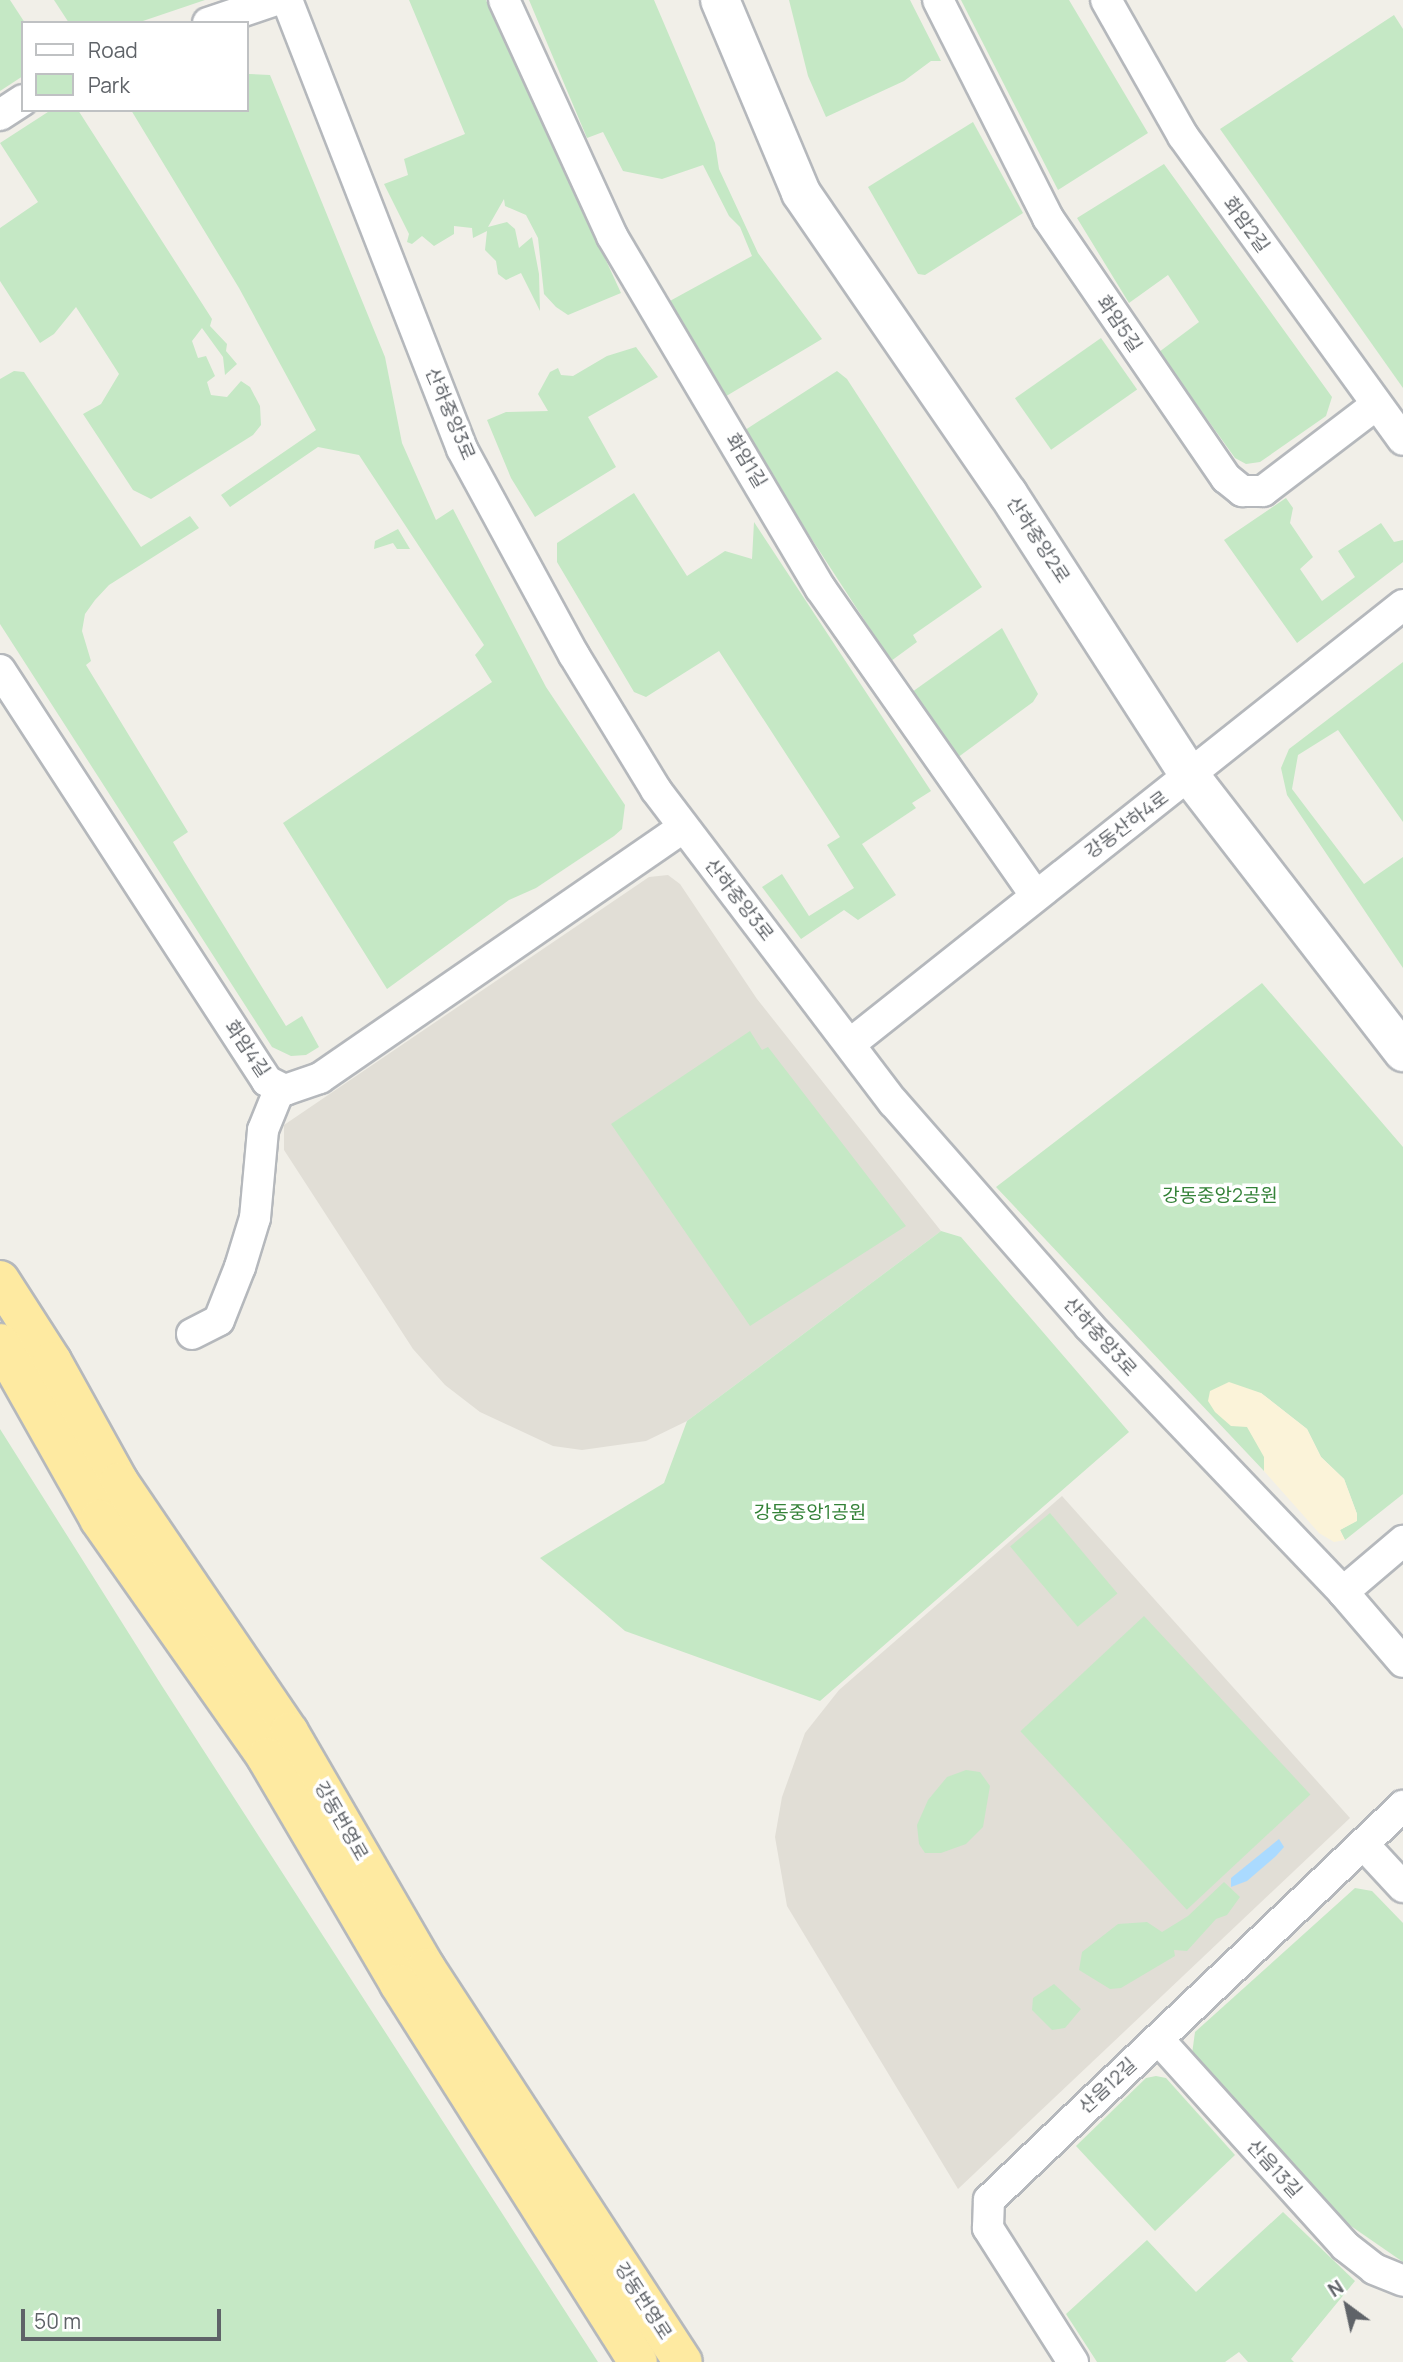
<!DOCTYPE html>
<meta charset="utf-8">
<style>
body{margin:0}
#map{position:relative;width:1403px;height:2362px;overflow:hidden;background:#f1efe8;font-family:Manrope,"Noto Sans KR",sans-serif}
div>[style]{position:absolute}
[style*='--x']{left:calc(var(--x)*1px);top:calc(var(--y)*1px);width:calc(var(--w)*1px);rotate:calc(var(--a)*1deg)}
.education>*{inset:0;background:#e1ded6}
.green>*{inset:0;background:#c5e8c5;transform-origin:0 0}
.sand>*{inset:0;background:#fbf3d9}
.water>*{inset:0;background:#aadaff}
.roads{filter:drop-shadow(2px 0 #b5b8bc) drop-shadow(-2px 0 #b5b8bc) drop-shadow(0 2px #b5b8bc) drop-shadow(0 -2px #b5b8bc)}
.minor>*{height:30px;margin:-15px;padding:0 15px;transform-origin:15px;border-radius:15px;background:#fff}
.secondary>*{height:38px;margin:-19px;padding:0 19px;transform-origin:19px;border-radius:19px;background:#fff}
.trunk>*{height:38px;margin:-19px;padding:0 19px;transform-origin:19px;border-radius:19px;background:#feeaa1}
span{translate:-50% -50%;white-space:nowrap;text-align:center;line-height:1.15;-webkit-text-stroke:7px #fff;paint-order:stroke}
.street-label{font-size:19px;color:#5f6368}
.park-label{font-size:19px;color:#348238}
.legend{position:absolute;left:21px;top:21px;width:228px;height:91px;box-sizing:border-box;background:#fff;border:2px solid #bfc1c3;margin:0;padding:9px 12px;list-style:none;font-size:21px;color:#5f6368}
.legend li{display:flex;align-items:center;gap:14px;height:35px}
.legend b{width:35px;border:2px solid #bfc1c3}
.north{position:absolute;left:1312px;top:2271px;width:70px;height:70px;-webkit-text-stroke:5px #fff;paint-order:stroke;rotate:327deg;font-size:19px;font-weight:700;line-height:28px;text-align:center;color:#5f6368}
.north::after{content:'';display:block;margin:auto;width:24px;height:32px;background:#5f6368;clip-path:polygon(50% 0,100% 100%,50% 72%,0 100%)}
.scale{position:absolute;left:21px;top:2309px;width:200px;height:32px;box-sizing:border-box;border:4px solid #5f6368;border-top:0;padding-left:9px;font-size:21px;line-height:24px;white-space:nowrap;color:#5f6368;-webkit-text-stroke:5px #fff;paint-order:stroke}
</style>
<div id="map">
<div class="education">
<div style="clip-path:polygon(668px 875px,680px 884px,757px 999px,941px 1231px,687px 1421px,646px 1441px,582px 1450px,553px 1446px,480px 1412px,445px 1385px,413px 1349px,284px 1150px,284px 1125px,649px 877px)"></div>
<div style="clip-path:polygon(1062px 1496px,1350px 1818px,958px 2189px,787px 1906px,775px 1837px,782px 1797px,805px 1733px,839px 1690px)"></div>
</div>
<div class="green">
<div style="clip-path:polygon(0 0,10px 0,25px 23px,23px 76px,0 91px)"></div>
<div style="clip-path:polygon(54px 0,205px 0,137px 23px,69px 23px)"></div>
<div style="clip-path:polygon(409px 0,486px 0,621px 293px,568px 315px,556px 307px,544px 294px,538px 238px,526px 215px,505px 206px,504px 199px,488px 227px,507px 222px,515px 229px,519px 248px,532px 237px,539px 274px,540px 311px,521px 273px,506px 280px,498px 274px,496px 261px,485px 250px,487px 231px,473px 238px,472px 228px,454px 226px,454px 234px,434px 246px,422px 236px,412px 244px,407px 242px,409px 234px,384px 184px,408px 175px,404px 159px,465px 134px)"></div>
<div style="clip-path:polygon(529px 0,654px 0,715px 143px,719px 169px,758px 253px,822px 339px,723px 398px,668px 302px,752px 256px,740px 227px,729px 216px,703px 165px,662px 179px,623px 171px,603px 132px,587px 138px)"></div>
<div style="clip-path:polygon(789px 0,910px 0,941px 61px,931px 61px,904px 81px,826px 117px,808px 76px)"></div>
<div style="clip-path:polygon(961px 0,1069px 0,1148px 133px,1058px 190px)"></div>
<div style="clip-path:polygon(1394px 15px,1403px 29px,1403px 388px,1220px 129px)"></div>
<div style="clip-path:polygon(247px 70px,249px 74px,270px 75px,385px 357px,402px 443px,436px 520px,453px 509px,546px 687px,625px 805px,622px 829px,614px 836px,536px 888px,509px 900px,387px 989px,283px 823px,492px 682px,475px 655px,484px 645px,359px 455px,318px 447px,230px 507px,221px 495px,316px 430px,239px 288px,131px 110px,247px 110px)"></div>
<div style="clip-path:polygon(51px 110px,78px 110px,212px 319px,210px 326px,227px 344px,226px 351px,237px 364px,225px 375px,223px 357px,202px 328px,192px 341px,198px 358px,206px 356px,215px 376px,207px 382px,211px 395px,227px 397px,241px 381px,250px 387px,260px 406px,261px 425px,253px 435px,151px 499px,133px 490px,83px 414px,101px 404px,119px 374px,76px 307px,54px 334px,40px 343px,0 281px,0 228px,38px 202px,0 143px)"></div>
<div style="clip-path:polygon(973px 122px,1023px 213px,925px 275px,918px 274px,868px 187px)"></div>
<div style="clip-path:polygon(1164px 164px,1332px 397px,1326px 416px,1260px 462px,1246px 464px,1235px 458px,1159px 352px,1199px 322px,1168px 275px,1129px 303px,1077px 218px)"></div>
<div style="left:1101px;top:338px;width:63px;height:105px;rotate:55deg"></div>
<div style="clip-path:polygon(636px 347px,658px 377px,588px 417px,616px 467px,535px 517px,511px 478px,487px 420px,506px 412px,548px 411px,538px 394px,550px 372px,558px 368px,561px 375px,573px 376px,607px 356px)"></div>
<div style="clip-path:polygon(14px 371px,24px 372px,141px 547px,190px 516px,199px 528px,109px 585px,95px 600px,85px 614px,82px 631px,91px 661px,86px 665px,188px 832px,173px 842px,184px 861px,286px 1026px,302px 1016px,319px 1047px,306px 1055px,291px 1056px,272px 1047px,0 624px,0 379px)"></div>
<div style="clip-path:polygon(837px 371px,847px 379px,982px 587px,913px 635px,917px 642px,891px 661px,742px 432px)"></div>
<div style="clip-path:polygon(634px 493px,687px 576px,725px 551px,752px 559px,754px 522px,931px 791px,912px 803px,916px 808px,862px 844px,896px 895px,858px 920px,844px 910px,801px 939px,762px 887px,782px 874px,809px 916px,854px 888px,827px 845px,840px 837px,719px 651px,646px 697px,634px 692px,557px 562px,557px 543px)"></div>
<div style="clip-path:polygon(1286px 498px,1293px 508px,1290px 523px,1313px 557px,1300px 569px,1322px 601px,1355px 577px,1338px 551px,1381px 523px,1394px 542px,1403px 540px,1403px 562px,1297px 643px,1224px 540px)"></div>
<div style="clip-path:polygon(398px 529px,410px 549px,397px 549px,393px 543px,374px 549px,375px 541px)"></div>
<div style="clip-path:polygon(1002px 628px,1038px 694px,1033px 702px,957px 758px,912px 692px)"></div>
<div style="clip-path:polygon(1403px 662px,1403px 822px,1338px 730px,1298px 755px,1292px 789px,1364px 884px,1403px 857px,1403px 968px,1287px 795px,1281px 768px,1289px 749px)"></div>
<div style="clip-path:polygon(1262px 983px,1403px 1147px,1403px 1494px,1345px 1540px,1340px 1530px,1356px 1521px,1357px 1514px,1344px 1479px,1321px 1457px,1307px 1429px,1261px 1393px,1247px 1426px,1265px 1457px,1264px 1471px,996px 1187px)"></div>
<div style="clip-path:polygon(750px 1031px,762px 1050px,768px 1047px,906px 1226px,750px 1326px,611px 1124px)"></div>
<div style="clip-path:polygon(941px 1231px,961px 1237px,1129px 1432px,820px 1701px,625px 1631px,540px 1558px,664px 1483px,687px 1421px)"></div>
<div style="clip-path:polygon(0 1429px,162px 1686px,598px 2362px,0 2362px)"></div>
<div style="left:1050px;top:1513px;width:105px;height:52px;rotate:50deg"></div>
<div style="left:1144px;top:1616px;width:244px;height:169px;rotate:47deg"></div>
<div style="clip-path:polygon(966px 1770px,980px 1772px,990px 1786px,983px 1827px,966px 1844px,941px 1853px,925px 1853px,919px 1844px,917px 1825px,928px 1800px,947px 1777px)"></div>
<div style="clip-path:polygon(1224px 1882px,1240px 1897px,1227px 1915px,1216px 1919px,1187px 1951px,1174px 1950px,1175px 1956px,1121px 1988px,1110px 1989px,1079px 1970px,1082px 1952px,1118px 1924px,1147px 1922px,1162px 1932px,1188px 1916px)"></div>
<div style="clip-path:polygon(1355px 1888px,1372px 1891px,1403px 1923px,1403px 2262px,1348px 2224px,1196px 2065px,1192px 2054px,1195px 2032px)"></div>
<div style="clip-path:polygon(1054px 1984px,1081px 2009px,1065px 2028px,1052px 2030px,1032px 2010px,1033px 1998px)"></div>
<div style="clip-path:polygon(1156px 2076px,1166px 2078px,1235px 2155px,1155px 2231px,1076px 2146px,1146px 2078px)"></div>
<div style="clip-path:polygon(1283px 2212px,1355px 2281px,1291px 2359px,1294px 2362px,1248px 2362px,1239px 2352px,1225px 2362px,1097px 2362px,1066px 2314px,1147px 2240px,1196px 2292px)"></div>
</div>
<div class="sand">
<div style="clip-path:polygon(1229px 1382px,1261px 1393px,1307px 1429px,1321px 1457px,1344px 1479px,1357px 1514px,1357px 1521px,1340px 1530px,1345px 1540px,1334px 1542px,1319px 1533px,1264px 1471px,1264px 1457px,1247px 1427px,1231px 1426px,1215px 1412px,1208px 1401px,1210px 1391px)"></div>
</div>
<div class="water">
<div style="clip-path:polygon(1279px 1839px,1284px 1847px,1276px 1856px,1247px 1881px,1231px 1887px,1231px 1878px)"></div>
</div>
<div class="roads">
<div class="minor">
<div style="--x:287;--y:0;--w:482;--a:68.7"></div>
<div style="--x:462;--y:449;--w:234;--a:61.5"></div>
<div style="--x:574;--y:655;--w:158;--a:58.7"></div>
<div style="--x:656;--y:790;--w:393;--a:52.8"></div>
<div style="--x:894;--y:1103;--w:296;--a:48.8"></div>
<div style="--x:1089;--y:1326;--w:368;--a:46.3"></div>
<div style="--x:1343;--y:1592;--w:92;--a:49.4"></div>
<div style="--x:504;--y:0;--w:260;--a:65.4"></div>
<div style="--x:612;--y:236;--w:410;--a:59.4"></div>
<div style="--x:821;--y:589;--w:373;--a:55"></div>
<div style="--x:938;--y:0;--w:244;--a:63.2"></div>
<div style="--x:1048;--y:218;--w:315;--a:55.6"></div>
<div style="--x:1226;--y:478;--w:21;--a:39"></div>
<div style="--x:1242;--y:491;--w:21;--a:0"></div>
<div style="--x:1263;--y:491;--w:142;--a:-37.3"></div>
<div style="--x:1106;--y:0;--w:156;--a:60.5"></div>
<div style="--x:1183;--y:136;--w:375;--a:54.1"></div>
<div style="--x:208;--y:23;--w:72;--a:-18.7"></div>
<div style="--x:0;--y:115;--w:27;--a:-33"></div>
<div style="--x:0;--y:670;--w:490;--a:57"></div>
<div style="--x:267;--y:1081;--w:20;--a:27"></div>
<div style="--x:285;--y:1090;--w:37;--a:-19"></div>
<div style="--x:320;--y:1078;--w:441;--a:-34.6"></div>
<div style="--x:850;--y:1044;--w:706;--a:-38.44"></div>
<div style="--x:192;--y:1334;--w:30;--a:-27"></div>
<div style="--x:219;--y:1320;--w:57;--a:-68.4"></div>
<div style="--x:240;--y:1267;--w:51;--a:-73"></div>
<div style="--x:255;--y:1218;--w:88;--a:-84.8"></div>
<div style="--x:263;--y:1130;--w:45;--a:-68"></div>
<div style="--x:1343;--y:1592;--w:79;--a:-40.4"></div>
<div style="--x:1365;--y:1846;--w:56;--a:47.2"></div>
<div style="--x:1159;--y:2040;--w:278;--a:47.9"></div>
<div style="--x:1345;--y:2246;--w:37;--a:38"></div>
<div style="--x:1374;--y:2269;--w:31;--a:22"></div>
<div style="--x:1073;--y:2362;--w:159;--a:-122.4"></div>
<div style="--x:988;--y:2228;--w:28;--a:-88"></div>
<div style="--x:989;--y:2200;--w:572;--a:-43.58"></div>
</div>
<div class="secondary">
<div style="--x:720;--y:0;--w:209;--a:67.2"></div>
<div style="--x:801;--y:193;--w:365;--a:55.5"></div>
<div style="--x:1008;--y:494;--w:336;--a:57.2"></div>
<div style="--x:1190;--y:776;--w:349;--a:52.3"></div>
</div>
<div class="trunk">
<div style="--x:0;--y:1280;--w:96;--a:57.3"></div>
<div style="--x:52;--y:1361;--w:138;--a:61"></div>
<div style="--x:119;--y:1482;--w:302;--a:55.8"></div>
<div style="--x:289;--y:1732;--w:273;--a:59.9"></div>
<div style="--x:426;--y:1968;--w:470;--a:56.9"></div>
<div style="--x:0;--y:1343;--w:202;--a:60.6"></div>
<div style="--x:99;--y:1519;--w:291;--a:54.9"></div>
<div style="--x:266;--y:1757;--w:263;--a:59.6"></div>
<div style="--x:399;--y:1984;--w:447;--a:57.7"></div>
</div>
</div>
<div class="street-label">
<span style="left:1246px;top:225px;rotate:54deg">화암2길</span>
<span style="left:1119px;top:324px;rotate:56deg">화암5길</span>
<span style="left:450px;top:414px;rotate:67deg">산하중앙3로</span>
<span style="left:746px;top:461px;rotate:59deg">화암1길</span>
<span style="left:1038px;top:540px;rotate:57deg">산하중앙2로</span>
<span style="left:1127px;top:825px;rotate:-37deg">강동산하4로</span>
<span style="left:739px;top:900px;rotate:52deg">산하중앙3로</span>
<span style="left:247px;top:1049px;rotate:56deg">화암4길</span>
<span style="left:1100px;top:1337px;rotate:48deg">산하중앙3로</span>
<span style="left:341px;top:1821px;rotate:60deg">강동번영로</span>
<span style="left:1108px;top:2086px;rotate:-43deg">산음12길</span>
<span style="left:1274px;top:2169px;rotate:48deg">산음13길</span>
<span style="left:643px;top:2301px;rotate:57deg">강동번영로</span>
</div>
<div class="park-label">
<span style="left:1220px;top:1196px">강동중앙2공원</span>
<span style="left:810px;top:1513px">강동중앙1공원</span>
</div>
<ul class="legend">
<li><b style="height:9px;background:#fff"></b>Road</li>
<li><b style="height:19px;background:#c5e8c5"></b>Park</li>
</ul>
<div class="north">N</div>
<div class="scale">50 m</div>
</div>
